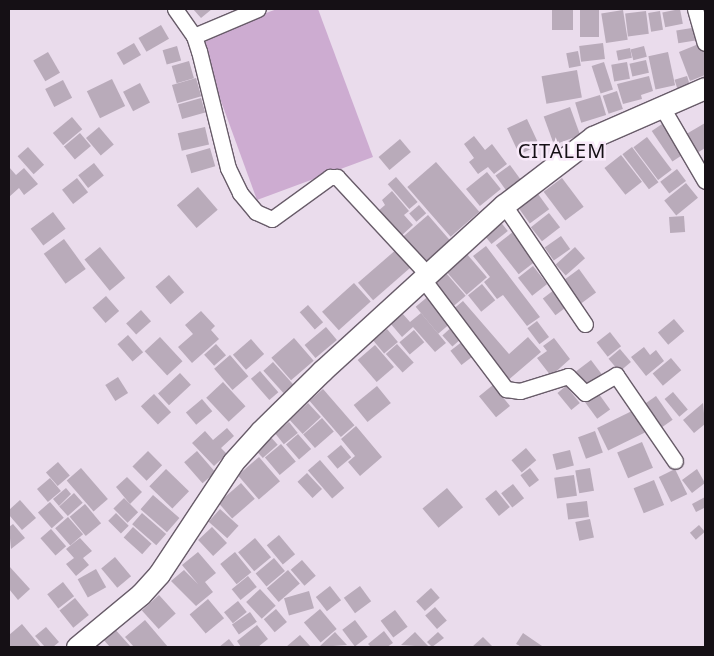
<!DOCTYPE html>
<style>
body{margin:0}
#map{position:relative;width:714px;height:656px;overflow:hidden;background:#eadcec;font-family:"Noto Sans",sans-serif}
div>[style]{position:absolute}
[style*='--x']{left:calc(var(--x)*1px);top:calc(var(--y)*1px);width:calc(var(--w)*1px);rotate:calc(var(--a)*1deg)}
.green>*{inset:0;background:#cdacd1}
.building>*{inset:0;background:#b9abba;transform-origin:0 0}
.roads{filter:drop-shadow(1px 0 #685c69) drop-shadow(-1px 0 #685c69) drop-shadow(0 1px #685c69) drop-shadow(0 -1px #685c69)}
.minor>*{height:15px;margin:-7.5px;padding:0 7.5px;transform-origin:7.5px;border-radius:7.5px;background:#fff}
.secondary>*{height:21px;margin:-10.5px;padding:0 10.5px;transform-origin:10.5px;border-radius:10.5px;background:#fff}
span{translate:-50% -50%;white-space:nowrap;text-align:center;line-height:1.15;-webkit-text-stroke:5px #f8e9f9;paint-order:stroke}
.quarter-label{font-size:20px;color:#151015;letter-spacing:1px}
.frame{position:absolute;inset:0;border:10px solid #151015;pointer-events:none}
</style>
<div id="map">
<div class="green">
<div style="clip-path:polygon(277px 9px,318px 9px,373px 157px,257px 200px,198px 38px)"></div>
</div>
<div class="building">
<div style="clip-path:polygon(193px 9px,212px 9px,201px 18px)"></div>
<div style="left:552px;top:9px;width:21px;height:21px"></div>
<div style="left:680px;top:9px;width:15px;height:18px;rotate:79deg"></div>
<div style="left:580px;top:10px;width:19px;height:27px"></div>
<div style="left:623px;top:10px;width:30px;height:22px;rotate:81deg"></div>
<div style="left:646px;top:11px;width:23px;height:21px;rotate:83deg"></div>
<div style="left:660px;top:11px;width:19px;height:12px;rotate:81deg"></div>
<div style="left:161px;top:25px;width:16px;height:26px;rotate:60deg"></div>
<div style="left:698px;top:27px;width:13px;height:22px;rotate:81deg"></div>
<div style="left:134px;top:43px;width:14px;height:20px;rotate:60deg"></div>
<div style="left:603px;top:43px;width:16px;height:24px;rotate:83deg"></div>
<div style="clip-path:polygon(701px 43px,705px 55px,705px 75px,690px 81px,679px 52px)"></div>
<div style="left:177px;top:46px;width:15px;height:15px;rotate:74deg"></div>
<div style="left:644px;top:46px;width:11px;height:14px;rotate:75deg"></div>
<div style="left:630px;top:48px;width:10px;height:14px;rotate:79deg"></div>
<div style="left:578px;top:51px;width:15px;height:12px;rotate:79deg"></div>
<div style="left:48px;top:52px;width:24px;height:17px;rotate:60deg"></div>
<div style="left:668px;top:52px;width:34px;height:20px;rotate:78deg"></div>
<div style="left:646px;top:60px;width:13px;height:17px;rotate:77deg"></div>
<div style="left:189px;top:61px;width:18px;height:18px;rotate:74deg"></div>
<div style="left:604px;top:62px;width:29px;height:13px;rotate:72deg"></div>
<div style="left:627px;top:62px;width:17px;height:16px;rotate:80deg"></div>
<div style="left:577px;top:70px;width:28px;height:36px;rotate:80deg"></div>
<div style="clip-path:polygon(649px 76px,653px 91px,641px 95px,642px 99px,623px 104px,617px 84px)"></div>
<div style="left:687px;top:76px;width:10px;height:13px;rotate:73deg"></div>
<div style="left:196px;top:78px;width:19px;height:25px;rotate:74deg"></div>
<div style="left:112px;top:79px;width:30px;height:28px;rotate:64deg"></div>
<div style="left:63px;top:80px;width:20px;height:20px;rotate:63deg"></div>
<div style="left:140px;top:83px;width:22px;height:19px;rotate:63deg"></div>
<div style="left:617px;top:91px;width:19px;height:15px;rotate:72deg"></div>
<div style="left:600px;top:95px;width:21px;height:26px;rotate:73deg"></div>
<div style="left:201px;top:98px;width:15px;height:24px;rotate:74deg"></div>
<div style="left:570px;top:107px;width:30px;height:28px;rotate:70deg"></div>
<div style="left:72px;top:117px;width:16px;height:25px;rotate:50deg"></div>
<div style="left:527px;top:119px;width:29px;height:22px;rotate:65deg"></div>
<div style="left:665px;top:122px;width:37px;height:16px;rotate:56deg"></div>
<div style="clip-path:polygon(705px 123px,705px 148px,694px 155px,683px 136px)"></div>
<div style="left:99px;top:127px;width:23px;height:17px;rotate:50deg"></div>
<div style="left:205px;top:127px;width:18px;height:28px;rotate:77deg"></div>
<div style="left:80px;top:133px;width:17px;height:21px;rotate:50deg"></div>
<div style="clip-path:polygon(474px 136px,485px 150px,492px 144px,507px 164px,494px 174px,488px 167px,478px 174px,469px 162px,474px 158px,464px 144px)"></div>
<div style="left:647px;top:137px;width:41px;height:17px;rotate:53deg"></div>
<div style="left:400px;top:139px;width:17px;height:28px;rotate:50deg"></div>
<div style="left:28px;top:147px;width:24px;height:14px;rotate:48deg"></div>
<div style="left:632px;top:147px;width:44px;height:12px;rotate:53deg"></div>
<div style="left:210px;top:148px;width:19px;height:25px;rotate:74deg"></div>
<div style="left:621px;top:155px;width:34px;height:21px;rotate:52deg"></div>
<div style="left:436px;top:162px;width:66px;height:38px;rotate:49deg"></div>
<div style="left:94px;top:163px;width:16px;height:20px;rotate:52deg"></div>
<div style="left:510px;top:165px;width:19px;height:18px;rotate:54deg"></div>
<div style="clip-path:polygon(9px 167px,16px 175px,24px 168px,38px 184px,24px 195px,19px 188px,9px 197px)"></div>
<div style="left:677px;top:169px;width:15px;height:21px;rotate:53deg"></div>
<div style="left:487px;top:172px;width:22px;height:27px;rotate:51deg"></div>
<div style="left:396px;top:177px;width:33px;height:11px;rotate:49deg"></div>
<div style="left:77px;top:178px;width:18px;height:19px;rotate:52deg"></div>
<div style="left:562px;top:178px;width:36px;height:23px;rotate:53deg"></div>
<div style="left:686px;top:183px;width:19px;height:28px;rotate:51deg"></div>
<div style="left:198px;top:187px;width:30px;height:28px;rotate:49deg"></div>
<div style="clip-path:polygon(392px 191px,409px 211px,404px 215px,413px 225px,400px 237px,377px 212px,385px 205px,382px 200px)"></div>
<div style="left:538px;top:194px;width:19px;height:24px;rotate:54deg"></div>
<div style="left:419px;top:205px;width:11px;height:13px;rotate:49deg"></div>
<div style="left:53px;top:212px;width:21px;height:28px;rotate:53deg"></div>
<div style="left:549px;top:213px;width:18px;height:23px;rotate:52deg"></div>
<div style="left:428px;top:215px;width:35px;height:35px;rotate:49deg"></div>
<div style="left:684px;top:216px;width:16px;height:15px;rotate:86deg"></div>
<div style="left:499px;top:220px;width:14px;height:21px;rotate:51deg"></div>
<div style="left:514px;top:231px;width:37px;height:23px;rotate:52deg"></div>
<div style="left:561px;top:236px;width:16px;height:20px;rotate:55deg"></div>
<div style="left:64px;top:239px;width:37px;height:25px;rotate:54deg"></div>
<div style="clip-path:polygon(486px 246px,540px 317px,527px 326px,503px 295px,497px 299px,484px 282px,490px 277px,473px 256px)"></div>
<div style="left:100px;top:247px;width:40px;height:20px;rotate:51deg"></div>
<div style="left:575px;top:247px;width:15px;height:26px;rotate:48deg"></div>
<div style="left:398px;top:248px;width:23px;height:53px;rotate:49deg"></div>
<div style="left:466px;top:253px;width:32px;height:27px;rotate:49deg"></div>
<div style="left:533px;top:266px;width:23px;height:19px;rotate:52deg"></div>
<div style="left:579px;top:269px;width:29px;height:19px;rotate:54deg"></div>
<div style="left:446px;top:273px;width:30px;height:19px;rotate:49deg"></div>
<div style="left:169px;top:275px;width:23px;height:18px;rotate:49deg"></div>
<div style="left:354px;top:283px;width:25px;height:43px;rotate:48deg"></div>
<div style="left:482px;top:284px;width:21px;height:18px;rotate:51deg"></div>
<div style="left:554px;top:290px;width:21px;height:14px;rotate:53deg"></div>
<div style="left:431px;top:294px;width:35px;height:20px;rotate:50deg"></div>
<div style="left:106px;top:296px;width:20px;height:18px;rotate:49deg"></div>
<div style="clip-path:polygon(463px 301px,509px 354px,528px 337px,541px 352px,506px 382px,493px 368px,498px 364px,451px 311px)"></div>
<div style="left:308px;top:305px;width:23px;height:11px;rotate:49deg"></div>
<div style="left:141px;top:310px;width:15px;height:20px;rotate:48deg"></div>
<div style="clip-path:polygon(201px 311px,215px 326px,211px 330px,219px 339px,192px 363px,178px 347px,193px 334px,185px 325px)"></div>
<div style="clip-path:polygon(402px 313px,410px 322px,421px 313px,446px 343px,435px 352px,413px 327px,402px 337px,390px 323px)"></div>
<div style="left:674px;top:319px;width:16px;height:21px;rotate:50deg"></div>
<div style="left:537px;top:321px;width:20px;height:12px;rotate:53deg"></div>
<div style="left:455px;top:324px;width:15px;height:17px;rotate:48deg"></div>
<div style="left:326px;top:327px;width:17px;height:28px;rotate:50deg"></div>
<div style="left:387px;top:329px;width:17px;height:18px;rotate:50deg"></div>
<div style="left:414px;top:330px;width:16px;height:19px;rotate:50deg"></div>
<div style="left:610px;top:332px;width:18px;height:17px;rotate:52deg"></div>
<div style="left:128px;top:335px;width:23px;height:14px;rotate:49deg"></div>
<div style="left:160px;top:337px;width:33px;height:21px;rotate:47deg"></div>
<div style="left:294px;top:338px;width:30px;height:30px;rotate:49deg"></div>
<div style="clip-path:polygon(554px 338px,570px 359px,551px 376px,537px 358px,547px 351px,543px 346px)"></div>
<div style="left:251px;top:339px;width:20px;height:24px;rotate:49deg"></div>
<div style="left:463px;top:341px;width:18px;height:16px;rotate:52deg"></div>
<div style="left:216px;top:344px;width:15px;height:16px;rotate:48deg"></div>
<div style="left:397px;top:344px;width:25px;height:15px;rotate:48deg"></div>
<div style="left:375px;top:345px;width:29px;height:23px;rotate:49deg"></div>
<div style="clip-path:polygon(644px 347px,650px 355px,656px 350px,664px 361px,646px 376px,631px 357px)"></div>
<div style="left:620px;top:349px;width:17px;height:15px;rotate:50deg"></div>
<div style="left:230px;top:355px;width:28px;height:21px;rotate:49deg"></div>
<div style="left:671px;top:358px;width:16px;height:24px;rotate:50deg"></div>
<div style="left:591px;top:360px;width:21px;height:19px;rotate:53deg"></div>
<div style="left:273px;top:362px;width:30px;height:13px;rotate:48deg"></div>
<div style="left:260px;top:371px;width:28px;height:12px;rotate:49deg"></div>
<div style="left:180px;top:373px;width:16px;height:30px;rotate:47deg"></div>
<div style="left:118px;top:377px;width:19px;height:15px;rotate:58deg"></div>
<div style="left:223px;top:382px;width:33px;height:23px;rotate:47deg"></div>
<div style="left:493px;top:385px;width:27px;height:18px;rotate:51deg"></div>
<div style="left:377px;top:386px;width:22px;height:30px;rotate:51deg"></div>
<div style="left:566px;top:386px;width:22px;height:11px;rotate:51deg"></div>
<div style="left:323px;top:389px;width:48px;height:18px;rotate:49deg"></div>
<div style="left:596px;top:390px;width:24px;height:16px;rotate:54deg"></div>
<div style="left:673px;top:392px;width:23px;height:11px;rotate:50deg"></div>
<div style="left:154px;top:394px;width:25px;height:18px;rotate:47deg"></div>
<div style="left:656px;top:396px;width:29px;height:16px;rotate:55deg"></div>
<div style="left:202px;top:399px;width:16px;height:21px;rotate:50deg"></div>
<div style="left:308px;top:403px;width:19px;height:25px;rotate:47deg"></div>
<div style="clip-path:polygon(703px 403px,705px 424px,694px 433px,683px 420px)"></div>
<div style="left:634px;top:410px;width:25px;height:41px;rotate:64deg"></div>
<div style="left:322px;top:418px;width:18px;height:25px;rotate:49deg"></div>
<div style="left:289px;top:422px;width:14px;height:18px;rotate:51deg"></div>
<div style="clip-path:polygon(356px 426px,382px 457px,360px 476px,348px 462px,355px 456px,341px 439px)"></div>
<div style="clip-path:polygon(227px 428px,234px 436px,221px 448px,227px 454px,214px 466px,192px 443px,205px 431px,213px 440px)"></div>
<div style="left:595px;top:431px;width:23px;height:18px;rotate:70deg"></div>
<div style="left:298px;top:434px;width:20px;height:16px;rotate:49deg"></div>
<div style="left:269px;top:435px;width:13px;height:20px;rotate:48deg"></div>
<div style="left:642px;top:442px;width:28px;height:27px;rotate:67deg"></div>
<div style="left:281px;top:444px;width:23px;height:21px;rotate:50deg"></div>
<div style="left:341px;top:445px;width:16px;height:18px;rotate:50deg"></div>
<div style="left:526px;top:448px;width:16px;height:19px;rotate:50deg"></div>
<div style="left:570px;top:450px;width:16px;height:18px;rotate:76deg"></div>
<div style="left:148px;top:451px;width:20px;height:22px;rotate:45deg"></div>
<div style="left:197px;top:451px;width:28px;height:17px;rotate:49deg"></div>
<div style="left:259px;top:457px;width:32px;height:28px;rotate:49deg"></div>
<div style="left:320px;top:460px;width:37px;height:16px;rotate:49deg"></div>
<div style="left:58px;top:462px;width:18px;height:16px;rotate:49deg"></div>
<div style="left:81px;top:468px;width:41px;height:19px;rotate:49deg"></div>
<div style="left:530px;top:468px;width:15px;height:12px;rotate:53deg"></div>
<div style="left:590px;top:468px;width:23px;height:15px;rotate:80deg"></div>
<div style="left:166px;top:469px;width:32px;height:24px;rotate:44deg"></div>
<div style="left:675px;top:469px;width:28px;height:18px;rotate:64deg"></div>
<div style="clip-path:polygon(697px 469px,705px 483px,692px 493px,682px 480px)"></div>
<div style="left:307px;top:473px;width:22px;height:13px;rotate:47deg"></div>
<div style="left:574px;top:475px;width:21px;height:20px;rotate:82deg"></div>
<div style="clip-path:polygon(127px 477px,142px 492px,130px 504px,116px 487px)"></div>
<div style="left:50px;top:478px;width:17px;height:17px;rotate:50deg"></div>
<div style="left:654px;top:480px;width:27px;height:22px;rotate:68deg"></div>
<div style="left:241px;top:483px;width:21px;height:30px;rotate:49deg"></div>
<div style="left:513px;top:484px;width:18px;height:15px;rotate:52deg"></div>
<div style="clip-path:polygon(66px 488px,71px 494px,59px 506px,53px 499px)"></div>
<div style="left:447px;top:488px;width:25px;height:32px;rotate:50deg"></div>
<div style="left:496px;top:490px;width:22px;height:14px;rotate:51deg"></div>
<div style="left:74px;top:493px;width:13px;height:20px;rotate:48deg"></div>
<div style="left:153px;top:495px;width:35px;height:19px;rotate:41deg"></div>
<div style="clip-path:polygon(705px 497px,705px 511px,704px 508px,696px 512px,692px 504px)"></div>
<div style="left:124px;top:498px;width:20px;height:15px;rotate:45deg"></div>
<div style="clip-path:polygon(20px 500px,36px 518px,22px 530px,9px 515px,9px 510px)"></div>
<div style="left:587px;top:501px;width:16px;height:21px;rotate:83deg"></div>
<div style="left:50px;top:502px;width:21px;height:16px;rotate:49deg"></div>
<div style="left:85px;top:504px;width:25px;height:20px;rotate:50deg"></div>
<div style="left:220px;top:509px;width:25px;height:17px;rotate:42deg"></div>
<div style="left:116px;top:513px;width:18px;height:11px;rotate:45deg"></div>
<div style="left:142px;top:513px;width:32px;height:15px;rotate:41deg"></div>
<div style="left:68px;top:517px;width:23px;height:17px;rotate:49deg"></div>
<div style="left:590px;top:519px;width:19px;height:15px;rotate:78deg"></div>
<div style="clip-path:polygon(13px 524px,25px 538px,11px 549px,9px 527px)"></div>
<div style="left:699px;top:525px;width:9px;height:12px;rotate:49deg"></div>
<div style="left:133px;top:527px;width:25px;height:14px;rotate:42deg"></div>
<div style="left:212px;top:527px;width:22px;height:19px;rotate:47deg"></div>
<div style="left:51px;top:529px;width:23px;height:14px;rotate:49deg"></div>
<div style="left:279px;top:535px;width:25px;height:16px;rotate:50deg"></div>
<div style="clip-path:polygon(80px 538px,92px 551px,83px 558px,89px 565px,76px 576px,66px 564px,74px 558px,66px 549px)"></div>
<div style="left:255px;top:538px;width:25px;height:22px;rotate:50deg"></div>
<div style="clip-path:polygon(198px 552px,216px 573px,205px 582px,213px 592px,196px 606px,171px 581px,184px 570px,198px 584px,182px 565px)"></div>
<div style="left:235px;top:552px;width:26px;height:19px;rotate:51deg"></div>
<div style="left:115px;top:557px;width:25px;height:18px;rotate:50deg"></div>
<div style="left:274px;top:558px;width:17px;height:24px;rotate:50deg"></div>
<div style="left:302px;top:560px;width:21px;height:15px;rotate:49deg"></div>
<div style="clip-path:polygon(9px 566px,30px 589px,18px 600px,9px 589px)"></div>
<div style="left:96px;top:569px;width:21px;height:21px;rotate:61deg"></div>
<div style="left:288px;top:570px;width:18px;height:28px;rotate:49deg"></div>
<div style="left:248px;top:576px;width:14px;height:21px;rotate:51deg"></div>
<div style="left:63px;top:582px;width:18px;height:20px;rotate:52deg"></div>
<div style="left:330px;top:586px;width:18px;height:18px;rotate:52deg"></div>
<div style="left:360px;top:586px;width:19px;height:20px;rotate:54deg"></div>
<div style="left:431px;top:588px;width:13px;height:20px;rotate:48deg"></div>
<div style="left:260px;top:589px;width:23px;height:19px;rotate:47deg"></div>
<div style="left:309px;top:591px;width:18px;height:26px;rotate:74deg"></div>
<div style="left:159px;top:595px;width:25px;height:23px;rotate:48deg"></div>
<div style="left:75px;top:598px;width:22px;height:20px;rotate:51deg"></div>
<div style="left:208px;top:599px;width:25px;height:24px;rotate:50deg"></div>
<div style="left:238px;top:601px;width:14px;height:18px;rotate:51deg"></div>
<div style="left:435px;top:607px;width:18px;height:13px;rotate:49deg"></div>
<div style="left:276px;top:609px;width:17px;height:16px;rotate:50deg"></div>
<div style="left:320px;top:609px;width:26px;height:21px;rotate:50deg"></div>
<div style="left:395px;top:610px;width:21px;height:18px;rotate:53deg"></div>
<div style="left:250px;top:612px;width:12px;height:22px;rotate:55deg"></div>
<div style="clip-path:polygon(145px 620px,168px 647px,134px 647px,125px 637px)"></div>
<div style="left:355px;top:620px;width:21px;height:16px;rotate:53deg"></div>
<div style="clip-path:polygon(22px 624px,41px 647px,9px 646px,9px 635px)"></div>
<div style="clip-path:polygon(257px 625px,268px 639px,258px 647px,241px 647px,237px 641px)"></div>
<div style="clip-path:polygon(46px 627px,59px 642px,53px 647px,45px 647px,35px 636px)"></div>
<div style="clip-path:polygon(113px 627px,131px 647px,110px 647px,101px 637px)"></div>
<div style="clip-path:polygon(384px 631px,393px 643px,387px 647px,371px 647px,368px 644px)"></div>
<div style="clip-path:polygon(335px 632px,347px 645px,319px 647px)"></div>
<div style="clip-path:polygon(415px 632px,429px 647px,401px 645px)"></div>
<div style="clip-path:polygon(438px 632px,444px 638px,432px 647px,427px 642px)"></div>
<div style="clip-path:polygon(523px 633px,542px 646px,541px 647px,522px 647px,516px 644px)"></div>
<div style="clip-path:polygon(300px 635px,311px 647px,286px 647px)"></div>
<div style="clip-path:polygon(483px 637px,493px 647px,472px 647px)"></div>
<div style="clip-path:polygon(229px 639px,235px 647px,219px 647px)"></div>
</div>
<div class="roads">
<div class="minor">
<div style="--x:175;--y:9;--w:33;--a:55"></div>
<div style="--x:194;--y:36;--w:16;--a:72"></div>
<div style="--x:199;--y:51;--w:121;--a:76.1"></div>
<div style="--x:228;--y:168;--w:28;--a:64"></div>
<div style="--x:240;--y:193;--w:25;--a:50"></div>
<div style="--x:256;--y:212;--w:17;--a:24"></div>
<div style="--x:272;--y:219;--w:72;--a:-35.9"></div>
<div style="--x:330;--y:177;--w:7;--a:0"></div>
<div style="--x:337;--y:177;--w:134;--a:47.1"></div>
<div style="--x:695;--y:9;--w:35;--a:74"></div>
<div style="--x:194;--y:36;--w:69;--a:-22.9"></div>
<div style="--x:663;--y:109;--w:83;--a:59.7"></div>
<div style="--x:504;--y:205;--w:144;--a:55.8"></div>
<div style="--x:423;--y:279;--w:138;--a:53"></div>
<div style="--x:506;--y:389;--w:14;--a:8"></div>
<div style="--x:520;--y:391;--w:50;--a:-17.4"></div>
<div style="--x:568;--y:376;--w:24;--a:45"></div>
<div style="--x:585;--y:393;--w:36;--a:-30"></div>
<div style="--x:616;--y:375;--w:104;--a:55.5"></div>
</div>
<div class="secondary">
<div style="--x:77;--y:647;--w:83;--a:-39.6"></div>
<div style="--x:141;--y:594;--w:27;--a:-48"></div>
<div style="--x:159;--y:574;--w:134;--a:-56.5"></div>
<div style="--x:233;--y:462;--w:42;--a:-47.9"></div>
<div style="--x:261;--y:431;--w:86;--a:-44.5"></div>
<div style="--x:322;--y:371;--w:246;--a:-42.4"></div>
<div style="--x:504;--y:205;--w:112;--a:-37.4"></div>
<div style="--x:593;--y:137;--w:122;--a:-23.6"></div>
</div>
</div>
<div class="quarter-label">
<span style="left:562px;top:150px">CITALEM</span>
</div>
<div class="frame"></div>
</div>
